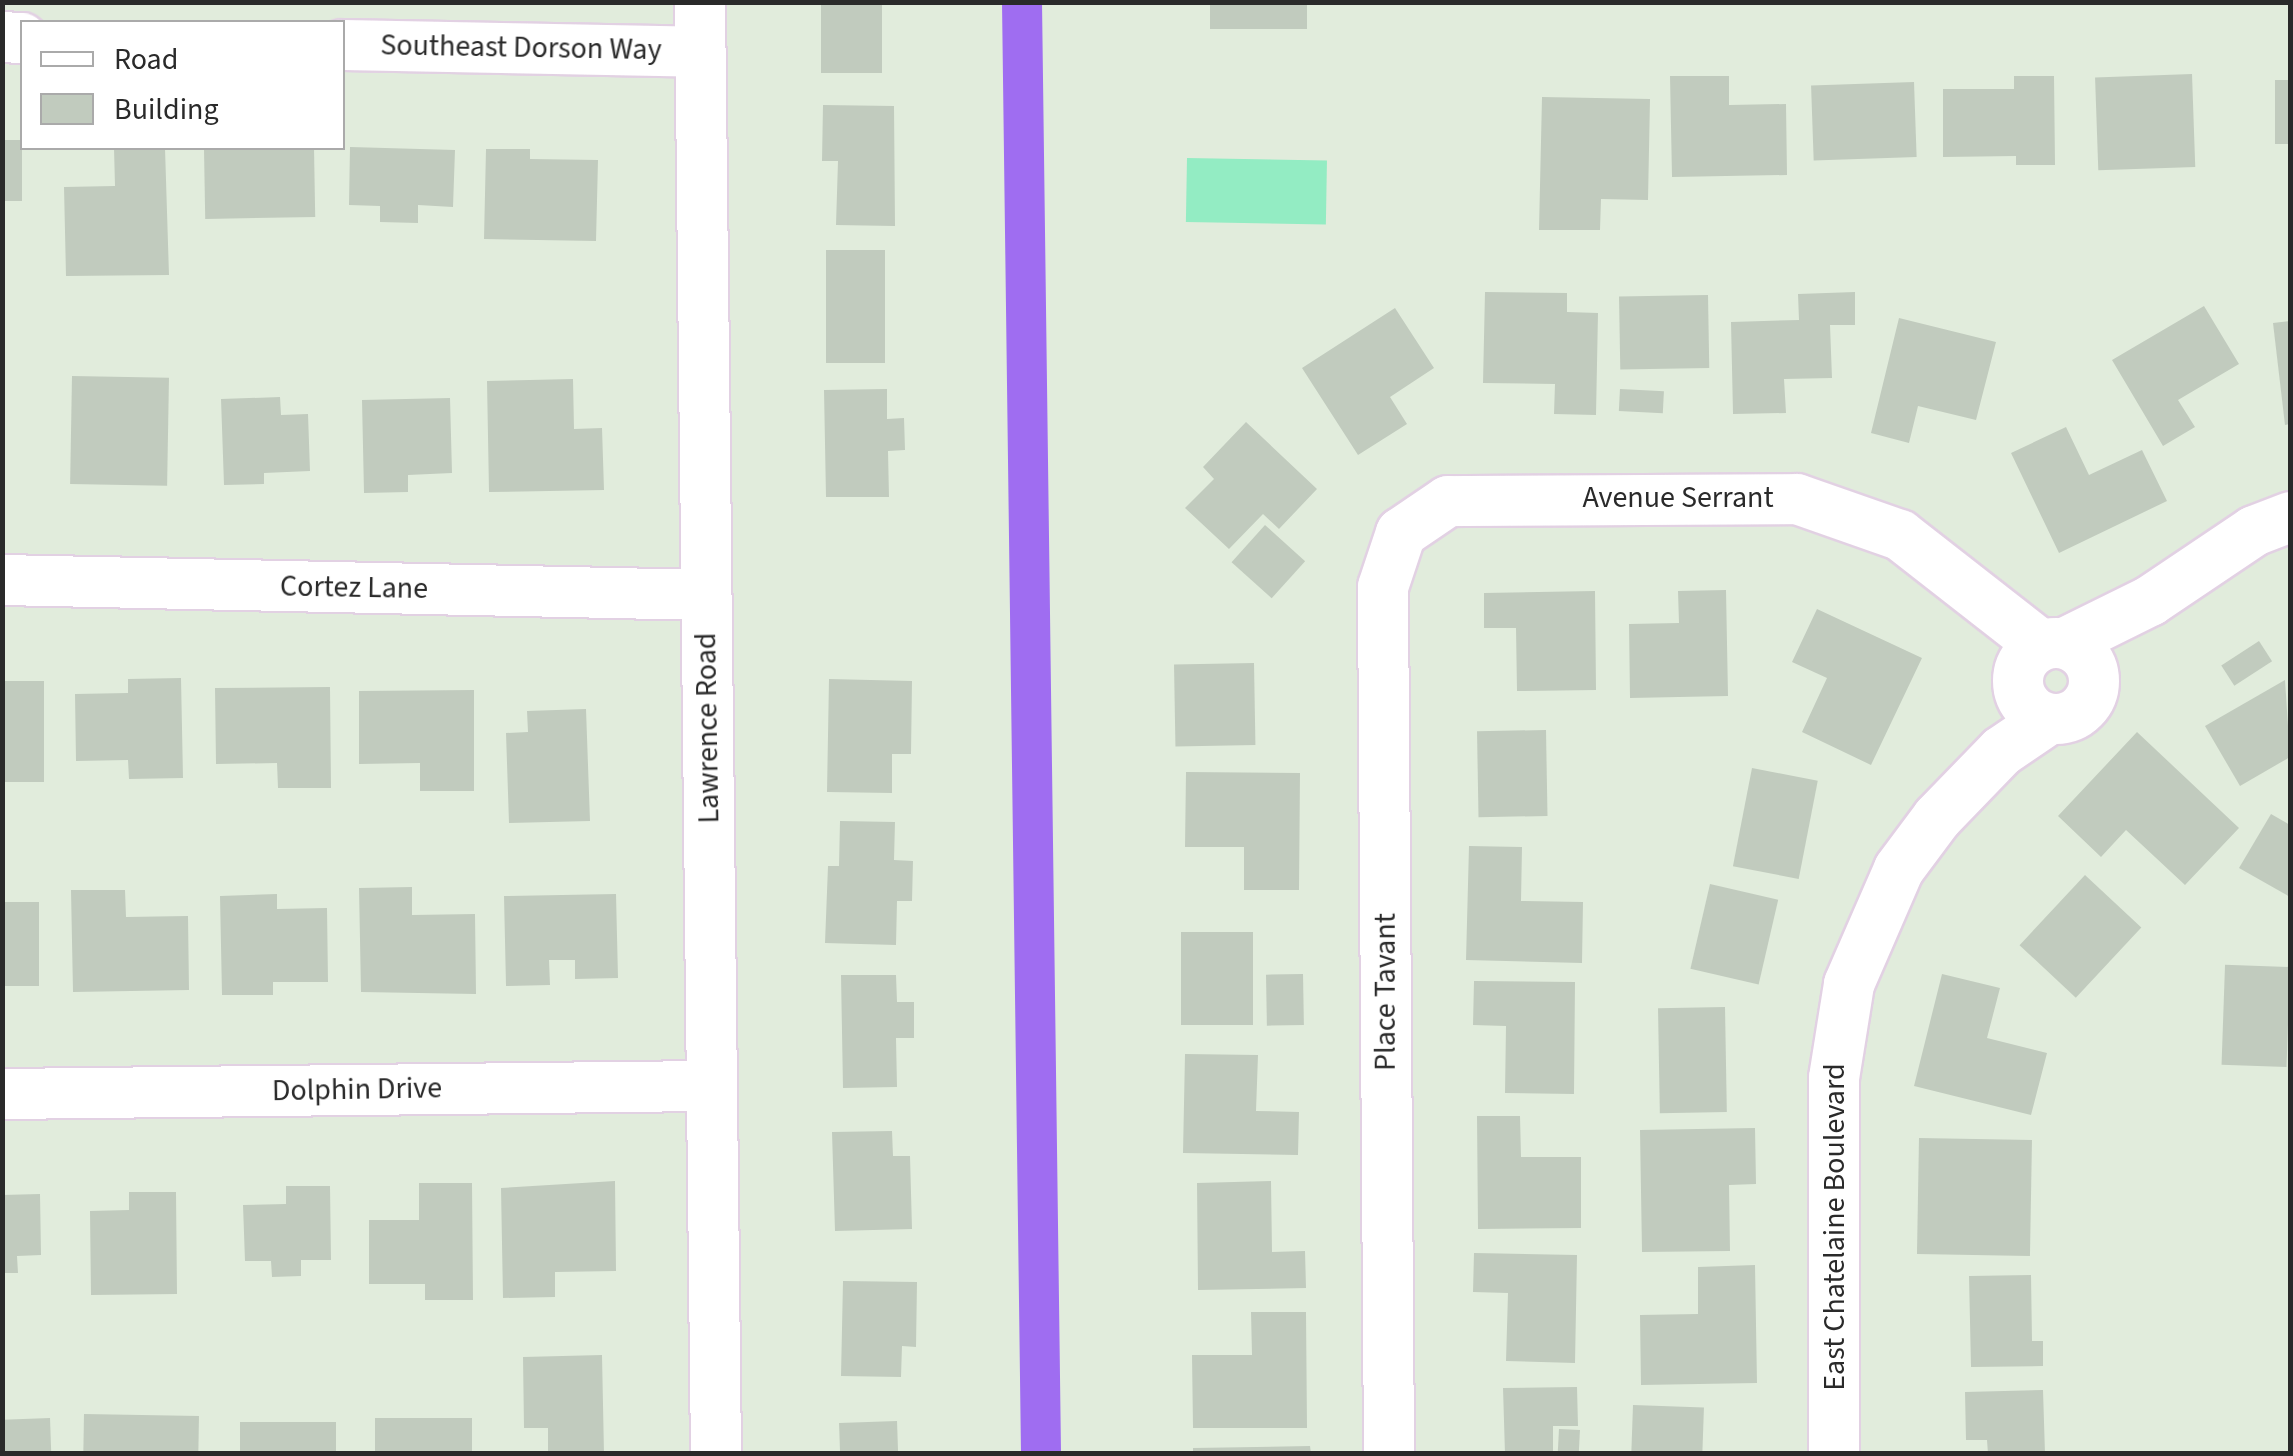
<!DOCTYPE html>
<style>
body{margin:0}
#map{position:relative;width:2293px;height:1456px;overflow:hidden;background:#e1ecdc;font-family:"Source Sans 3",sans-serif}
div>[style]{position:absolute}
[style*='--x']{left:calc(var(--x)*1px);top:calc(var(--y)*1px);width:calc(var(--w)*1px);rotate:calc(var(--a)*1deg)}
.pitch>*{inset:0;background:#93ecc3;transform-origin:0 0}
.canal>*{height:40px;margin:-20px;padding:0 20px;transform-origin:20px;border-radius:20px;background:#9f6df1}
.building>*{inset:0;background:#c1cbbe;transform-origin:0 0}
.roads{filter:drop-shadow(2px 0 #e2d1e3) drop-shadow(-2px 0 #e2d1e3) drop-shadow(0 2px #e2d1e3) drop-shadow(0 -2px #e2d1e3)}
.minor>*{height:50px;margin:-25px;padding:0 25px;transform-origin:25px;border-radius:25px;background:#fff}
.minor>.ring{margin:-25px;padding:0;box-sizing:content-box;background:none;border:50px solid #fff;border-radius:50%}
span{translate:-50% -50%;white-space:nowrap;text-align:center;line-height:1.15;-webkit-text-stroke:9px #fff;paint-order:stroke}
.street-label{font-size:30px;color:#2a2a2a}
.frame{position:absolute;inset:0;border:5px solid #2a2a2a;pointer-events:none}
.legend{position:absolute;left:20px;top:20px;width:325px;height:130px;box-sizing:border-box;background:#fff;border:2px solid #aaa;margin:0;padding:12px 18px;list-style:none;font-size:30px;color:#2a2a2a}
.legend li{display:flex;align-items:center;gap:20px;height:50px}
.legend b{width:50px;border:2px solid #aaa}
</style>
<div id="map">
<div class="pitch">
<div style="left:1187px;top:158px;width:140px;height:64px;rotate:1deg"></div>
</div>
<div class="canal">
<div style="--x:1022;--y:2;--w:1452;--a:89.25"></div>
</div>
<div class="building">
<div style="left:821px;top:2px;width:61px;height:71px"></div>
<div style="left:1210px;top:2px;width:97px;height:27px"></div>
<div style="left:2192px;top:74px;width:93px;height:97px;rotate:88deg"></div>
<div style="clip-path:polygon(1670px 76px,1729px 76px,1729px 105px,1786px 104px,1787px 175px,1672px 177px)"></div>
<div style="clip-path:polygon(2014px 76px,2054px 76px,2055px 165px,2016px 165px,2016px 156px,1943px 157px,1943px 89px,2014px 89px)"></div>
<div style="left:2275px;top:80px;width:15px;height:64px"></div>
<div style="left:1914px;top:82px;width:75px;height:103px;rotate:88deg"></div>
<div style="clip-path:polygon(1542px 97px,1650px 99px,1648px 200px,1601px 199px,1600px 230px,1539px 230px)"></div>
<div style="clip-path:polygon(823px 105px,894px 106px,895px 226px,836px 225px,838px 161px,822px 161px)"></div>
<div style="left:2px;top:140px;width:20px;height:61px"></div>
<div style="clip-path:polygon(350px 147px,455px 150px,453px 207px,418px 205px,418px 223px,380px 222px,380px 206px,349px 205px)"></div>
<div style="clip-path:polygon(114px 148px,165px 148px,169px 275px,66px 276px,64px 187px,115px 186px)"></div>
<div style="left:314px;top:148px;width:69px;height:110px;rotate:89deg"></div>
<div style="clip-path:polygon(486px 149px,530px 149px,530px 159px,598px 160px,596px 241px,484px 239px)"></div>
<div style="left:826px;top:250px;width:59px;height:113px"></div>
<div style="clip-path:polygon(1485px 292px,1567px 293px,1567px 312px,1598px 313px,1596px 415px,1554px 414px,1555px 384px,1483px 383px)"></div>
<div style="clip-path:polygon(1855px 292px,1855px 325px,1830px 325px,1832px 378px,1784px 379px,1786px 413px,1733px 414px,1731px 322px,1799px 320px,1798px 294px)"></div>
<div style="left:1708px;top:295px;width:73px;height:89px;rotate:89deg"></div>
<div style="clip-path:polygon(2204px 306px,2239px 364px,2178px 400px,2195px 427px,2163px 446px,2112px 360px)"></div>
<div style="clip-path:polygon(1395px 308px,1434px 368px,1390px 397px,1407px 424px,1358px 455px,1302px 368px)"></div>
<div style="clip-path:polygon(1899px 318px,1996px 342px,1976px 420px,1918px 406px,1909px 443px,1871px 433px)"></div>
<div style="clip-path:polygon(2290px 321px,2290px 424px,2285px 425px,2273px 323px)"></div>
<div style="left:72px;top:376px;width:97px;height:108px;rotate:1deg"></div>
<div style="clip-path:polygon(573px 379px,574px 429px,602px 428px,604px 490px,489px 492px,487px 381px)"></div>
<div style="clip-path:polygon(887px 389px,887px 419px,904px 418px,905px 450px,888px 451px,889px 497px,826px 497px,824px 390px)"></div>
<div style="left:1620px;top:389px;width:44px;height:22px;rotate:3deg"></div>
<div style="clip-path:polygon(280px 397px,281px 415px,308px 414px,310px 471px,264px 473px,264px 484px,224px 485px,221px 399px)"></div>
<div style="clip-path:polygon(450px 398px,452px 473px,408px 475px,408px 492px,364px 493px,362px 400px)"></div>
<div style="clip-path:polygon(1246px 422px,1317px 489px,1279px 529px,1263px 514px,1229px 549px,1185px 508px,1214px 479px,1203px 467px)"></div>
<div style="clip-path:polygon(2066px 427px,2089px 475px,2142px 450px,2167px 501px,2059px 553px,2011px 453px)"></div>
<div style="left:1265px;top:525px;width:54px;height:50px;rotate:42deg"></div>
<div style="clip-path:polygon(1726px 590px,1728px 696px,1630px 698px,1629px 624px,1679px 623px,1678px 591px)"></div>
<div style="clip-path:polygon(1595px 591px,1596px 690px,1517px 691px,1516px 628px,1484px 628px,1484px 593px)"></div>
<div style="clip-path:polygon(1817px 609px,1922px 658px,1871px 765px,1802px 732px,1827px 678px,1792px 662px)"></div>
<div style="left:2259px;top:641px;width:24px;height:45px;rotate:57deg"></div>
<div style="left:1254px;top:663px;width:82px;height:80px;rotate:89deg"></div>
<div style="clip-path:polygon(181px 678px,183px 778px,129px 779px,128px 760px,76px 761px,75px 694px,128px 693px,128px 679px)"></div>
<div style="clip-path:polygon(829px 679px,912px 681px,911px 754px,892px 754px,892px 793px,827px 792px)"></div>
<div style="clip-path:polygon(2285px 680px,2290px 757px,2240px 786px,2205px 726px)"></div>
<div style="left:2px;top:681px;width:42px;height:101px"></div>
<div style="clip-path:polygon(330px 687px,331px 788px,278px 788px,277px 763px,216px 764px,215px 688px)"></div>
<div style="clip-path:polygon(474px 690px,474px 791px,420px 791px,420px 763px,359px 764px,359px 691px)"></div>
<div style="clip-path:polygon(586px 709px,590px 821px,509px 823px,506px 733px,528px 732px,527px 711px)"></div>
<div style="left:1546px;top:730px;width:86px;height:69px;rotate:89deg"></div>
<div style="clip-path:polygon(2137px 732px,2239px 828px,2185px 885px,2126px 830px,2101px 857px,2058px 816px)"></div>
<div style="left:1752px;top:768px;width:67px;height:100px;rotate:11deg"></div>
<div style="clip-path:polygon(1186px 772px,1300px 773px,1299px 890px,1244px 890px,1244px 847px,1185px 847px)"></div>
<div style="clip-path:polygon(2271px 814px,2290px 825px,2290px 897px,2239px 868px)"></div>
<div style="clip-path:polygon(840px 821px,895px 822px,894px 860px,913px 861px,912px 901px,897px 901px,896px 945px,825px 943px,828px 866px,839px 866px)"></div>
<div style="clip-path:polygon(1469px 846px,1522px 847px,1521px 901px,1583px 902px,1582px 963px,1466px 960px)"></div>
<div style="left:2085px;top:875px;width:77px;height:96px;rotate:43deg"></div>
<div style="left:1710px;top:884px;width:70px;height:87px;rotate:13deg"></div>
<div style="clip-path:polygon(412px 887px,412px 915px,475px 914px,476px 994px,361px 992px,359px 888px)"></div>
<div style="clip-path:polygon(71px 890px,125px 890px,126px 917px,188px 916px,189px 990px,73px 992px)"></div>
<div style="clip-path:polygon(277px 894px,277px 909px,327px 908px,328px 982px,273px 982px,273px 995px,222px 995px,220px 896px)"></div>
<div style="clip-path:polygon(616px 894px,618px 978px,575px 979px,575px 960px,549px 960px,550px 985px,506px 986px,504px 896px)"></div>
<div style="left:2px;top:902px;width:37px;height:84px"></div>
<div style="left:1181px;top:932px;width:72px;height:93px"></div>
<div style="left:2290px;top:967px;width:100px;height:65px;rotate:92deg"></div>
<div style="left:1303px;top:974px;width:51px;height:37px;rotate:89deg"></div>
<div style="clip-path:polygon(1942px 974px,2000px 988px,1987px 1038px,2047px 1053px,2031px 1115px,1914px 1086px)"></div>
<div style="clip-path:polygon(841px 975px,896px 975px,897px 1002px,914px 1002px,914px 1038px,896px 1038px,897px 1087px,843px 1088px)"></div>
<div style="clip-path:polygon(1474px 981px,1575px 982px,1574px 1094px,1505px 1093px,1506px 1026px,1473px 1025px)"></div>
<div style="left:1725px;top:1007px;width:105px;height:67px;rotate:89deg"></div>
<div style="clip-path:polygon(1185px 1054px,1258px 1055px,1256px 1111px,1299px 1112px,1298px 1155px,1183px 1153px)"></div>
<div style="clip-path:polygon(1477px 1116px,1520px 1116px,1521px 1157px,1581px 1157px,1581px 1228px,1478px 1229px)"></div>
<div style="clip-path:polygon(1755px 1128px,1756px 1184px,1729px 1185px,1730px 1251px,1642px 1252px,1640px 1130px)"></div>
<div style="clip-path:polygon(892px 1131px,893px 1156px,910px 1156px,912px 1229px,835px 1231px,832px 1132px)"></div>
<div style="left:1919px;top:1138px;width:113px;height:116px;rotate:1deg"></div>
<div style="clip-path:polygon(615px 1181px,616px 1271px,555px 1272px,555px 1297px,503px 1298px,501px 1188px)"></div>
<div style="clip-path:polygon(1271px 1181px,1272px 1252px,1305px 1251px,1306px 1288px,1198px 1290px,1197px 1183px)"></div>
<div style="clip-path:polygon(419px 1183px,472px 1183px,473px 1300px,425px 1300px,425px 1284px,369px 1284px,369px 1220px,419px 1220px)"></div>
<div style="clip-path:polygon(286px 1186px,330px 1186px,331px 1260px,301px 1260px,301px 1276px,272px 1277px,271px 1261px,245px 1261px,243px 1205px,286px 1204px)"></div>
<div style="clip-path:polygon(129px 1192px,176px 1192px,177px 1294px,91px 1295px,90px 1211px,129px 1210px)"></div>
<div style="clip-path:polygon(40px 1194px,41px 1255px,17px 1256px,18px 1273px,2px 1273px,2px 1195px)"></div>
<div style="clip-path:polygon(1474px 1253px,1577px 1255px,1575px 1363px,1506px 1361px,1508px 1293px,1473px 1292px)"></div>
<div style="clip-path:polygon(1755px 1265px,1757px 1383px,1641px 1385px,1640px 1315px,1698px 1314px,1698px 1267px)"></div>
<div style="clip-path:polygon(2031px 1275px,2032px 1341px,2043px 1341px,2043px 1366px,1971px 1367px,1969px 1276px)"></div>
<div style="clip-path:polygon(843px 1281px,917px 1282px,916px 1347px,902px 1346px,901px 1377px,841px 1376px)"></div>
<div style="clip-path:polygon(1251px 1312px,1306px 1312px,1307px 1428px,1193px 1428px,1192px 1355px,1252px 1355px)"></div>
<div style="clip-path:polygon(602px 1355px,604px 1454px,548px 1454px,548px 1428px,524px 1428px,523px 1357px)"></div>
<div style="clip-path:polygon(1577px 1387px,1578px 1426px,1553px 1426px,1553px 1454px,1505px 1454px,1503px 1388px)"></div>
<div style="clip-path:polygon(2043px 1390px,2045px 1454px,1988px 1454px,1987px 1440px,1966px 1440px,1965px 1392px)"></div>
<div style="left:1633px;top:1405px;width:71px;height:49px;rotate:2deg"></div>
<div style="left:84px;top:1414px;width:115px;height:40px;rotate:1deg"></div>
<div style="left:50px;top:1418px;width:36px;height:47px;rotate:88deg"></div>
<div style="left:375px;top:1418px;width:97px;height:36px"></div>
<div style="left:897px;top:1421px;width:33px;height:58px;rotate:88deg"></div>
<div style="left:240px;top:1422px;width:96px;height:32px"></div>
<div style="left:1559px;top:1429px;width:21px;height:25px;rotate:3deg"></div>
<div style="clip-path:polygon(1310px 1446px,1311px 1454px,1193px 1454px,1193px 1448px)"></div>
</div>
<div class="roads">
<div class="minor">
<div style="--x:700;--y:2;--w:1452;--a:89.37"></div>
<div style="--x:2;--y:37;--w:20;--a:3"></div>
<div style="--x:342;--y:45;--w:358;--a:1.1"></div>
<div style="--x:2;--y:580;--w:704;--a:1.22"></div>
<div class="ring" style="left:2018px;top:643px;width:26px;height:26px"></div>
<div style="--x:2065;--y:643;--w:95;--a:-26.3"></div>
<div style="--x:2150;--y:601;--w:125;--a:-33.9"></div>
<div style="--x:2254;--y:531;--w:39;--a:-21"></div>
<div style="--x:2;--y:1094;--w:709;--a:-0.65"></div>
<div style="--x:1389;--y:1454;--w:867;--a:-90.4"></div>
<div style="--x:1383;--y:587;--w:57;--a:-71.6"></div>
<div style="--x:1401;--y:533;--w:57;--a:-34.2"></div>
<div style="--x:1448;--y:501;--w:349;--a:-0.3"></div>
<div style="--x:1797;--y:499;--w:109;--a:19.3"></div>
<div style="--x:1900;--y:535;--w:179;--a:38"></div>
<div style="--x:1834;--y:1454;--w:376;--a:-90"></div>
<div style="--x:1834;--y:1078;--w:95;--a:-80.9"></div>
<div style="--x:1849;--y:984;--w:125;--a:-66.5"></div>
<div style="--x:1899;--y:869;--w:64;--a:-53.3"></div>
<div style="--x:1937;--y:818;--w:93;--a:-45.9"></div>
<div style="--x:2002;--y:751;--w:57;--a:-34.2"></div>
</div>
</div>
<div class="street-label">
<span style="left:521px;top:48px;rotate:1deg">Southeast Dorson Way</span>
<span style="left:1678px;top:498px">Avenue Serrant</span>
<span style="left:354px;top:588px;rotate:1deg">Cortez Lane</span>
<span style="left:708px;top:728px;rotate:-91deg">Lawrence Road</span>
<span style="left:1386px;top:992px;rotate:-90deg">Place Tavant</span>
<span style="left:357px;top:1090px;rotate:-1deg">Dolphin Drive</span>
<span style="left:1835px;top:1227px;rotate:-90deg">East Chatelaine Boulevard</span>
</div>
<div class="frame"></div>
<ul class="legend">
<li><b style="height:12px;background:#fff"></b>Road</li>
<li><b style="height:28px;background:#c1cbbe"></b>Building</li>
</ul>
</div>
